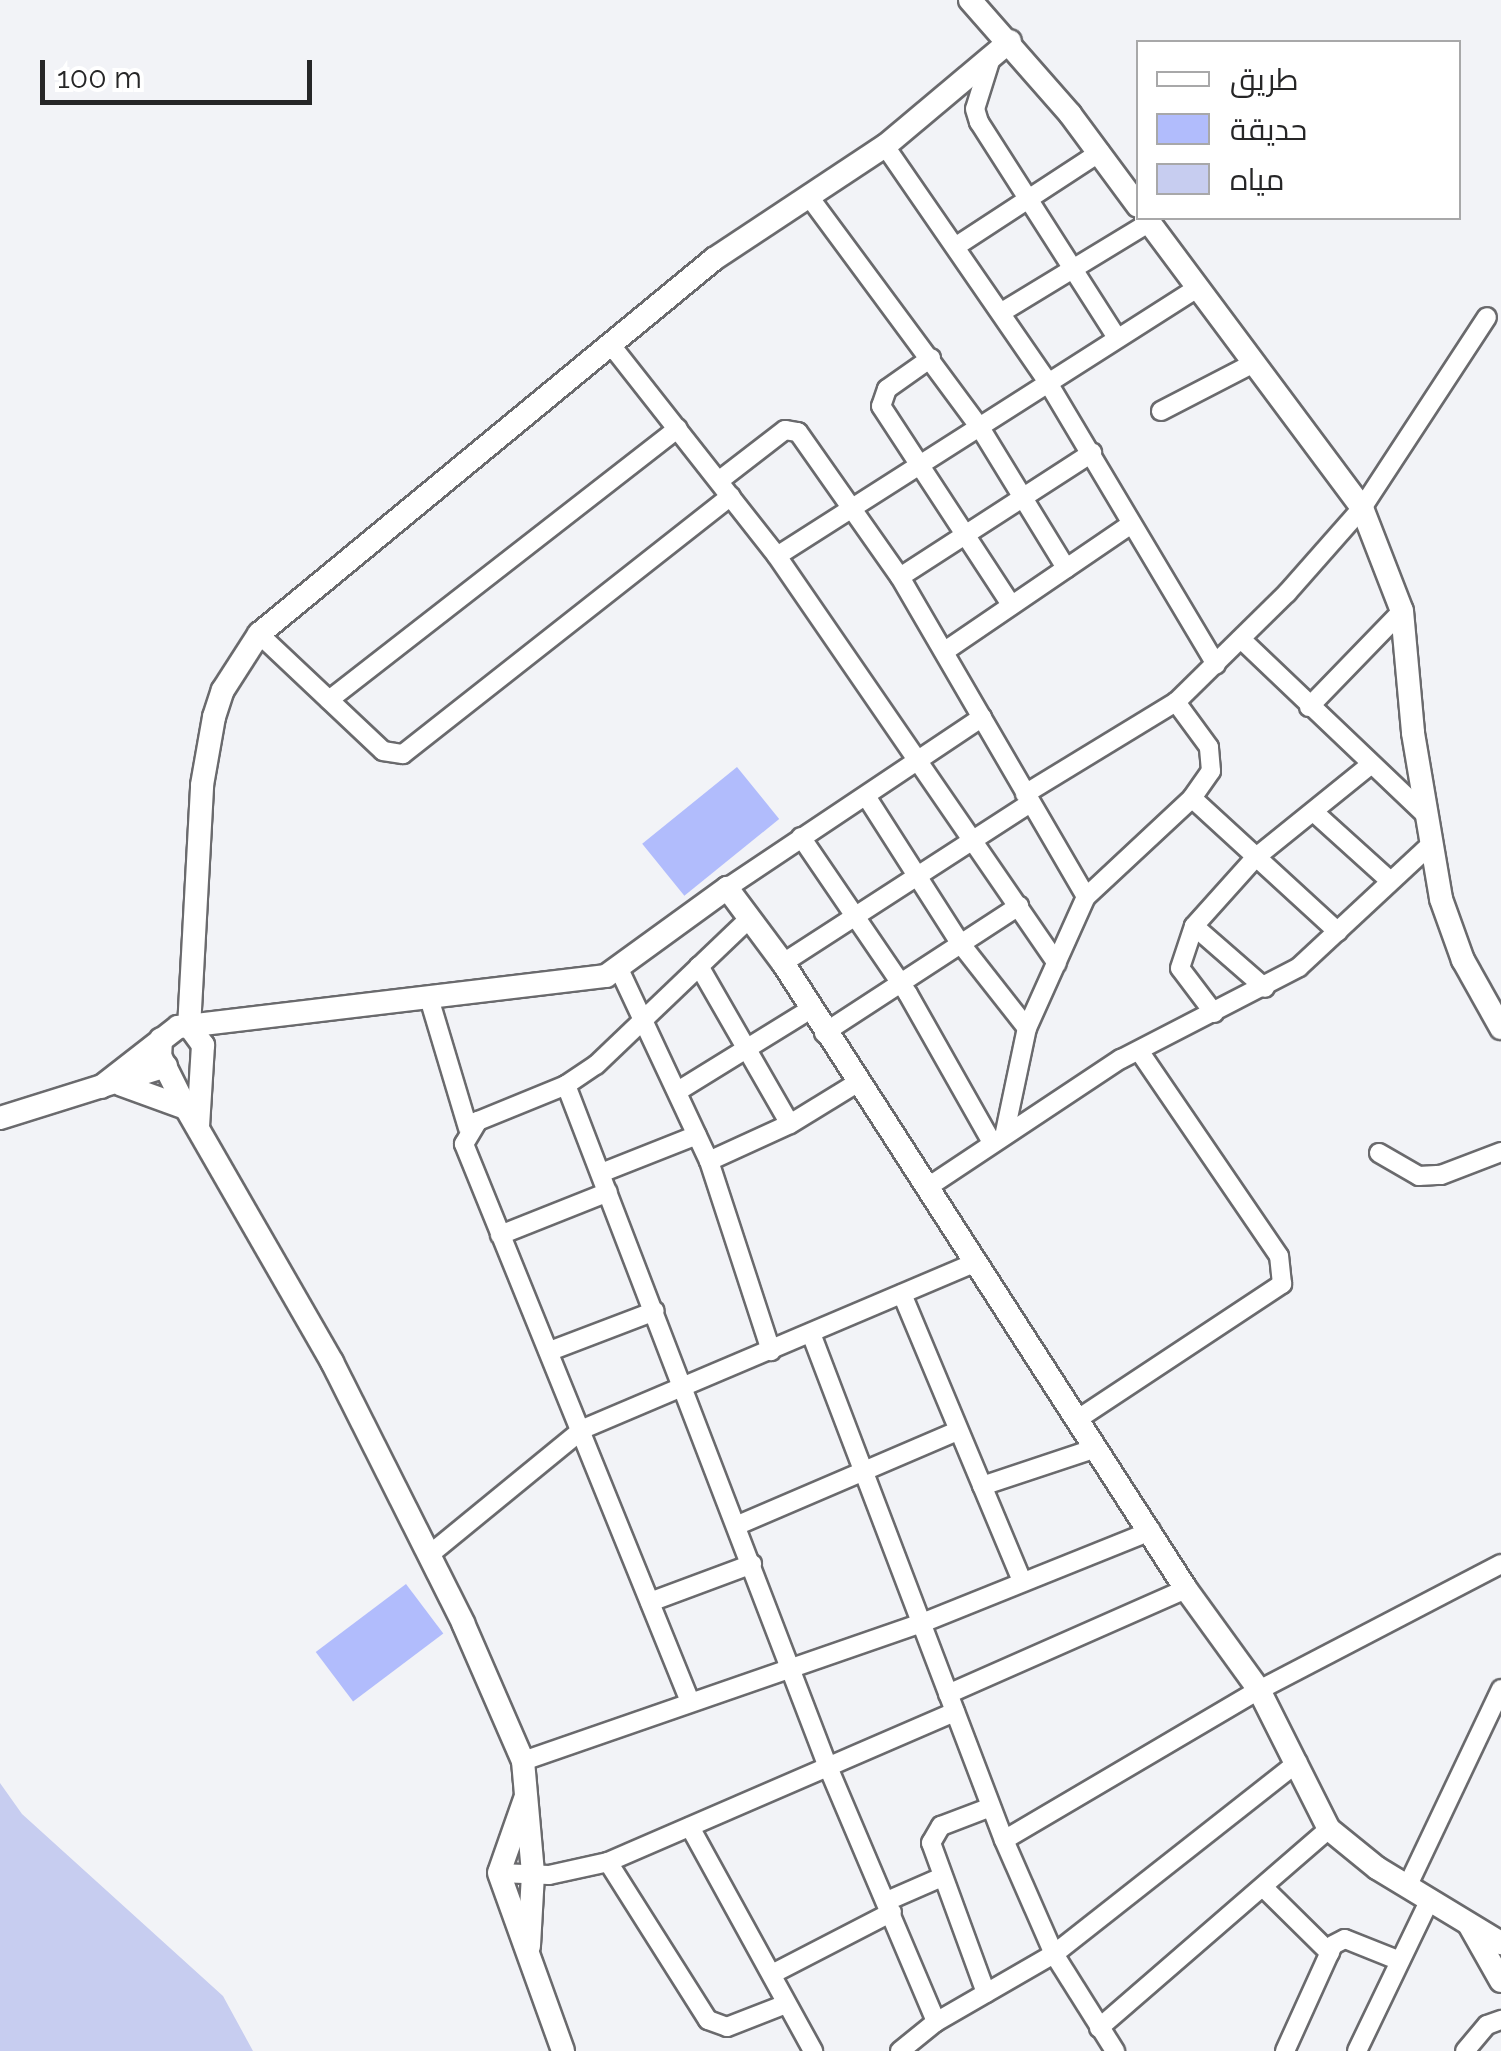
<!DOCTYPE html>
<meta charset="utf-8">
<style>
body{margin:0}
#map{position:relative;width:1501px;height:2051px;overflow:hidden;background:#f2f3f7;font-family:Raleway,Cairo,sans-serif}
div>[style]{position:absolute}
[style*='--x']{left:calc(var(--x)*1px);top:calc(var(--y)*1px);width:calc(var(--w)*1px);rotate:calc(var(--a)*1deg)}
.green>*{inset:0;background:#b1bcfc;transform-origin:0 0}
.water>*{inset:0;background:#c7cdf0}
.roads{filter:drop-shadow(2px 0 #6a6a6d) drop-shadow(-2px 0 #6a6a6d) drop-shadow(0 2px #6a6a6d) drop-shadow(0 -2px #6a6a6d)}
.minor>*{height:18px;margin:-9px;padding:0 9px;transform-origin:9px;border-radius:9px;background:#fff}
.tertiary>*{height:22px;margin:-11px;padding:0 11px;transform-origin:11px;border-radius:11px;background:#fff}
span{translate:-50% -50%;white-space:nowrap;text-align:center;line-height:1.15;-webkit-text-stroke:9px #fff;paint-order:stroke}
.legend{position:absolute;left:1136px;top:40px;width:325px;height:180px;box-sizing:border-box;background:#fff;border:2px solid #a8a8a9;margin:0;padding:12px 18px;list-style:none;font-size:30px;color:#262627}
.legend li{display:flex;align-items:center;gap:20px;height:50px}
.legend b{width:50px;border:2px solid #a8a8a9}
.scale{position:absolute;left:40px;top:60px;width:272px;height:45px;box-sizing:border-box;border:5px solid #262627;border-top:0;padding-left:12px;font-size:30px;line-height:35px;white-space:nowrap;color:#262627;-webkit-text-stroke:8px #fff;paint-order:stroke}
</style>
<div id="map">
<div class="green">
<div style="left:737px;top:767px;width:67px;height:122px;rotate:51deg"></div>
<div style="left:406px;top:1584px;width:62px;height:113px;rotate:53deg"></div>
</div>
<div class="water">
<div style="clip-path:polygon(0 1783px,22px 1814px,223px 1996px,253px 2051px,0 2051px)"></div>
</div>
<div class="roads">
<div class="minor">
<div style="--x:991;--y:58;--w:53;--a:107.4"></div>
<div style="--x:975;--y:109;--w:14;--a:73"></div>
<div style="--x:979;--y:122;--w:254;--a:57.4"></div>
<div style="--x:885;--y:146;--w:285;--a:55.4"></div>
<div style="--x:1047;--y:381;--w:330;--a:59.2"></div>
<div style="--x:810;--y:198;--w:284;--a:53.5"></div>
<div style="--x:979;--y:426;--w:167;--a:58.5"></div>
<div style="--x:958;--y:245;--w:170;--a:-33.2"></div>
<div style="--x:1002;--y:312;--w:173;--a:-31.3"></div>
<div style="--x:611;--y:345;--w:268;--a:51.8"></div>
<div style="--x:777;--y:556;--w:494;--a:55.5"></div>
<div style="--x:931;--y:358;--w:54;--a:144.8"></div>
<div style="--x:887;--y:389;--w:18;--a:109"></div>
<div style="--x:881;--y:406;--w:238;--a:56.8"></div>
<div style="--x:1161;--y:411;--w:105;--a:-27.3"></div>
<div style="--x:720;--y:480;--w:82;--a:-37.6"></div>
<div style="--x:785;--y:430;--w:13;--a:9"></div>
<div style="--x:798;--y:432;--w:177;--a:54.9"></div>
<div style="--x:900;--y:577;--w:370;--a:59.8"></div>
<div style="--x:777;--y:556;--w:500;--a:-32.52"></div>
<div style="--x:900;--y:577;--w:229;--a:-32.9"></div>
<div style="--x:259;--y:634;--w:170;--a:43.3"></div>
<div style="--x:383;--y:751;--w:20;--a:9"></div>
<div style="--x:403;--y:754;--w:417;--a:-38.2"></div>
<div style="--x:1241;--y:639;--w:257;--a:43.6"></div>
<div style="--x:945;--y:651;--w:225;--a:-34.3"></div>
<div style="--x:329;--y:700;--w:442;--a:-37.9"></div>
<div style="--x:1309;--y:707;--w:134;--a:-45.9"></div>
<div style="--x:1025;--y:794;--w:177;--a:-31.4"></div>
<div style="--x:1176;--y:702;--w:156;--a:-44.5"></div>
<div style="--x:1287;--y:593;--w:113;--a:-48.6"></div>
<div style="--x:1362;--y:508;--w:228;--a:-56.8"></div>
<div style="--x:866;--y:796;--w:174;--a:57.4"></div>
<div style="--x:960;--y:943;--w:108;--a:51.8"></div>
<div style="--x:1192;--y:798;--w:198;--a:42.5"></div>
<div style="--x:1316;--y:814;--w:97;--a:42.1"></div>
<div style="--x:801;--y:837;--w:190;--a:55.7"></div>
<div style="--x:908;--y:994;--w:169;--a:60.5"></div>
<div style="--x:727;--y:888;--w:307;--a:-33.8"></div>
<div style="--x:1194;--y:926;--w:94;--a:41.1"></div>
<div style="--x:783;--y:963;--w:294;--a:-32.9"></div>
<div style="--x:699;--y:966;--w:182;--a:60.1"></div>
<div style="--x:619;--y:969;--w:212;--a:64.9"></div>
<div style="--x:709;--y:1161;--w:200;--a:71.9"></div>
<div style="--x:429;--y:998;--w:136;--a:73.3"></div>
<div style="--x:1214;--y:1013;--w:56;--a:-127.1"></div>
<div style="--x:1180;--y:968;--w:44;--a:-71.6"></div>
<div style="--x:1194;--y:926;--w:91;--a:-48.1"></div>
<div style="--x:1255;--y:858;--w:146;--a:-38.9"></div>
<div style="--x:824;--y:1033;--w:233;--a:-33.1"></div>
<div style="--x:566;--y:1085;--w:731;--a:68.99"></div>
<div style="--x:828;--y:1767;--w:277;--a:67"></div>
<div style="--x:678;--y:1091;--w:154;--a:-31.7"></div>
<div style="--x:1005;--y:1132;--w:106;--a:-78.1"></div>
<div style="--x:1027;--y:1028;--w:144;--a:-65.8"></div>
<div style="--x:1086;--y:897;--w:145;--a:-43"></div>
<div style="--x:1192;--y:798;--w:33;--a:-55"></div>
<div style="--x:1211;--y:771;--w:24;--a:-95"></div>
<div style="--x:1209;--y:747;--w:56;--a:-126.3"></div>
<div style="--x:1379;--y:1153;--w:46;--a:29.9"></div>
<div style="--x:1419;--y:1176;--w:22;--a:-3"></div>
<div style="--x:1441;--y:1175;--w:64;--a:-21"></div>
<div style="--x:709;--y:1161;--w:89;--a:-24.6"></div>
<div style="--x:790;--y:1124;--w:79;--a:-31.5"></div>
<div style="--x:601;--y:1173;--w:103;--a:-21.6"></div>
<div style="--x:928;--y:1187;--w:232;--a:-33.6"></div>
<div style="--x:1121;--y:1059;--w:200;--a:-27.3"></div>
<div style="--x:1299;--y:967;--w:178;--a:-42.9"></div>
<div style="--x:500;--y:1235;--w:116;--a:-21.7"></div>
<div style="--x:902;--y:1294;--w:311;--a:67.3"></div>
<div style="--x:812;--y:1336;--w:539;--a:69.15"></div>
<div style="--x:1004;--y:1840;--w:124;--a:66.3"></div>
<div style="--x:1054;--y:1954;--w:115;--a:57.8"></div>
<div style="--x:550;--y:1351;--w:112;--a:-20.9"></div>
<div style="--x:1078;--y:1419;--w:245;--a:-33.5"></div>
<div style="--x:1282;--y:1284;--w:28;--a:-96"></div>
<div style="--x:1279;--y:1256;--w:248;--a:-124.3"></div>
<div style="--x:982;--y:1486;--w:120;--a:-18.4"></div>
<div style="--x:738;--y:1525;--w:238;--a:-23.2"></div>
<div style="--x:429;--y:1555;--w:199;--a:-39.3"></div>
<div style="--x:583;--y:1429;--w:428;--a:-23"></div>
<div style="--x:650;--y:1602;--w:109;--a:-20.4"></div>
<div style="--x:948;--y:1694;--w:260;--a:-23.8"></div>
<div style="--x:689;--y:1699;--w:599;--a:-112.07"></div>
<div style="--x:464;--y:1144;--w:27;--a:-59"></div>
<div style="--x:478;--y:1121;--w:95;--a:-22.2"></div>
<div style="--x:566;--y:1085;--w:36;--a:-34"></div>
<div style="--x:596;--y:1065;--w:211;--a:-43.7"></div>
<div style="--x:523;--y:1761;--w:422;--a:-19.1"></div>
<div style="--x:922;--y:1623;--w:247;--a:-21.9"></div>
<div style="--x:690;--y:1827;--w:256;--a:61.2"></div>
<div style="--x:1004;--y:1840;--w:296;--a:-30.5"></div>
<div style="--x:1259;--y:1690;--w:273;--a:-27.5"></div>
<div style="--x:608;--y:1862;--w:187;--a:57.7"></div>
<div style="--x:708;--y:2020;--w:20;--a:20"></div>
<div style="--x:727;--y:2027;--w:63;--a:-21.3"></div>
<div style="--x:499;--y:1873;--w:50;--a:2.3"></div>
<div style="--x:549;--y:1875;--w:60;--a:-12.4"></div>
<div style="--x:608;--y:1862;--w:378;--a:-23.4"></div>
<div style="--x:1408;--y:1885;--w:217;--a:-64.6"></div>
<div style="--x:1263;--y:1887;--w:94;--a:44.6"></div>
<div style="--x:887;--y:1901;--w:60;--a:-23.6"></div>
<div style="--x:772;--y:1974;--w:135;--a:-27.3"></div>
<div style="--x:986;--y:1993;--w:160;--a:-110.1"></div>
<div style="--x:931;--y:1843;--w:20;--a:-60"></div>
<div style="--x:941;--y:1826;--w:53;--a:-20.8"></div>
<div style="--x:1099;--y:2028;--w:304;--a:-40.9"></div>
<div style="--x:900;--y:2051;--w:46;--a:-38.9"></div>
<div style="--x:936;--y:2022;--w:136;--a:-30"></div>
<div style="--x:1054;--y:1954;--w:310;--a:-38.2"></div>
<div style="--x:1285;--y:2051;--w:116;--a:-65.6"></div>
<div style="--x:1333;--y:1945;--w:13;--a:-27"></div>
<div style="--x:1345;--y:1939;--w:59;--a:21.8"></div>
<div style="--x:1357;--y:2051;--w:169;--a:-64.3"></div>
<div style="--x:1465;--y:2051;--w:34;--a:-50"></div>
<div style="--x:1487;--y:2025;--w:15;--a:-20"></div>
</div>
<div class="tertiary">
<div style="--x:970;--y:0;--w:152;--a:48.7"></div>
<div style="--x:1070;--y:114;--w:114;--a:53.5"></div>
<div style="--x:1146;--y:218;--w:362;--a:53.3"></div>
<div style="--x:1362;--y:508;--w:110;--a:68.8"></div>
<div style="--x:1402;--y:611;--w:122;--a:84.8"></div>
<div style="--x:1413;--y:733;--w:168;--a:80.4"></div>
<div style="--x:1441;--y:899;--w:65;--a:70.2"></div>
<div style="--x:1463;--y:960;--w:78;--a:60.8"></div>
<div style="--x:189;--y:1028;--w:243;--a:-86.9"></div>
<div style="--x:202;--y:785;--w:69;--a:-80"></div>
<div style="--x:214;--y:717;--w:28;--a:-72"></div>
<div style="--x:223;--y:690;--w:67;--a:-57.3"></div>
<div style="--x:259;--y:634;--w:590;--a:-39.49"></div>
<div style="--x:714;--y:259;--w:205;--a:-33.5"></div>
<div style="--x:885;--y:146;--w:163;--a:-40"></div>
<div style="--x:192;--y:1030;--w:19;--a:54"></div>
<div style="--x:203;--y:1045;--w:81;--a:93.5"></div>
<div style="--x:161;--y:1039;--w:17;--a:93"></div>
<div style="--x:160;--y:1056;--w:58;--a:63.4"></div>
<div style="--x:186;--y:1108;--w:293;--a:60.1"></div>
<div style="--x:332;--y:1362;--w:292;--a:63.3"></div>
<div style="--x:463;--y:1623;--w:150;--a:66.5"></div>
<div style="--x:523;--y:1761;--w:113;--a:84.9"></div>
<div style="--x:533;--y:1874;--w:72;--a:93.2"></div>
<div style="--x:122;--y:1085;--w:68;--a:19.8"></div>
<div style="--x:101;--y:1087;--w:98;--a:-37.9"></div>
<div style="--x:178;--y:1027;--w:431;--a:-6.8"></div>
<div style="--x:606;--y:976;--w:150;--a:-36"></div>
<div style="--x:727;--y:888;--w:94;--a:53.3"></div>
<div style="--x:783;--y:963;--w:745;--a:57.23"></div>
<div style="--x:1186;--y:1589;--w:125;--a:54.1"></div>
<div style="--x:1259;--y:1690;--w:156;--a:63.3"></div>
<div style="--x:1329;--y:1829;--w:62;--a:39.1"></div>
<div style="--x:1377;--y:1868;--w:145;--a:31.2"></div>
<div style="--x:0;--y:1118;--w:174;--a:-17.4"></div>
<div style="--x:525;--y:1799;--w:78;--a:109.4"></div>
<div style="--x:499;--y:1873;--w:189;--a:70.2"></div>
<div style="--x:1470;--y:1926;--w:63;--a:60.6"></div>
</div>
</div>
<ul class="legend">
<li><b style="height:12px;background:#fff"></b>طريق</li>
<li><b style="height:28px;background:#b1bcfc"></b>حديقة</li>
<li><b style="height:28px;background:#c7cdf0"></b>مياه</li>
</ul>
<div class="scale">100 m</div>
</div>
